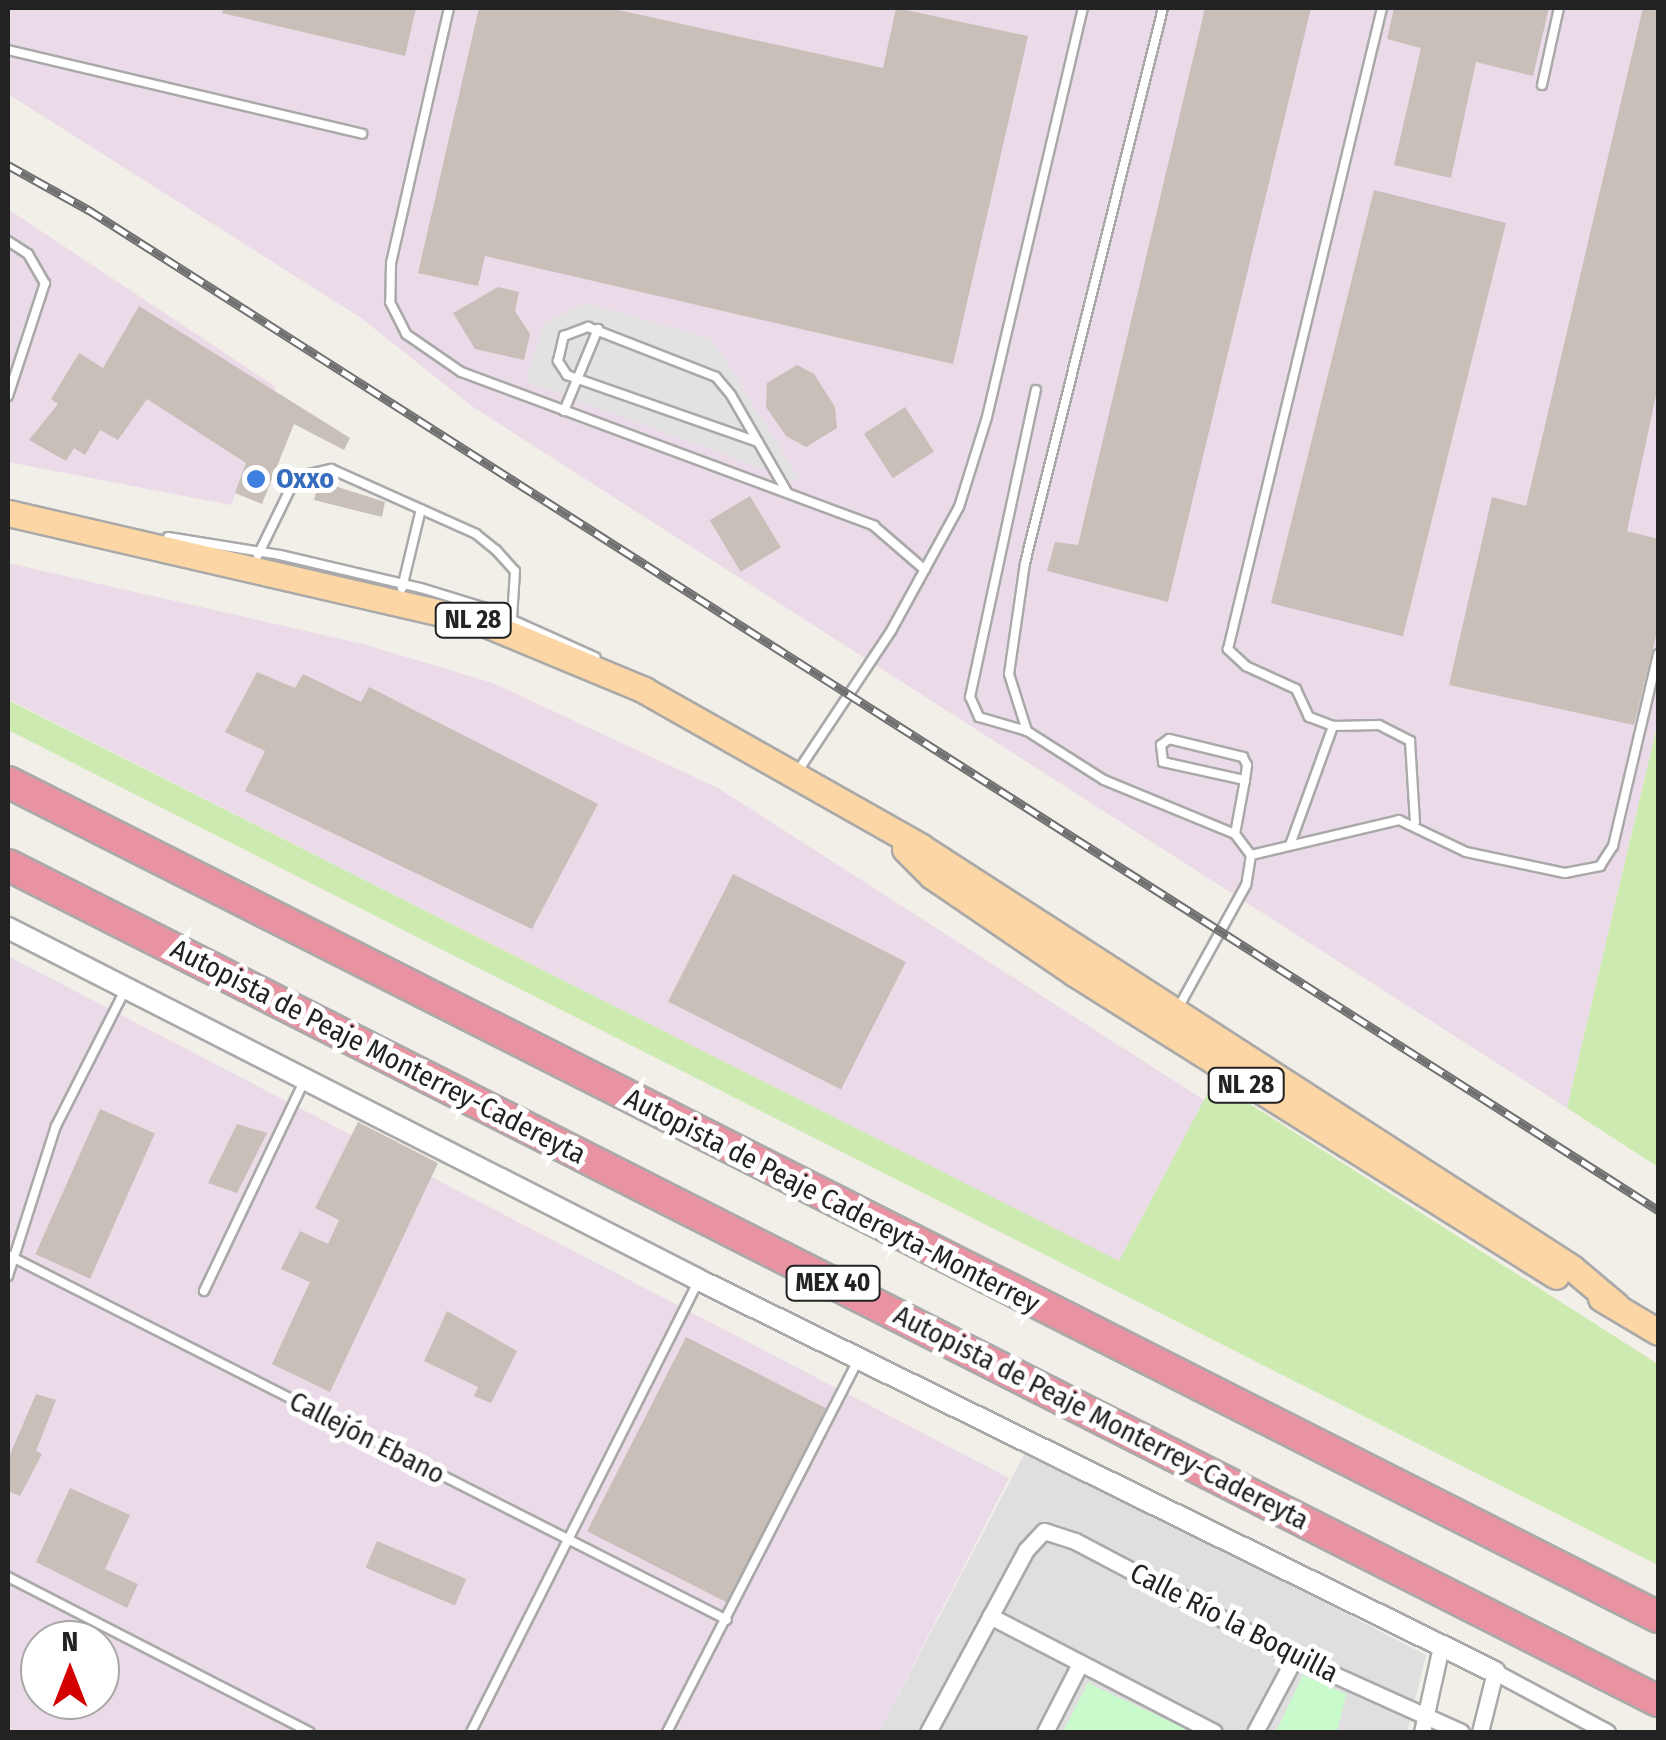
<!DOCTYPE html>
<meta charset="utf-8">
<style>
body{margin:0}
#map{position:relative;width:1666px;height:1740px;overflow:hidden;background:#f2efe9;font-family:"Fira Sans Condensed",sans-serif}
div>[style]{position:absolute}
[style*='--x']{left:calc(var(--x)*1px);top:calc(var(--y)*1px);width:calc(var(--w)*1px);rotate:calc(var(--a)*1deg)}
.residential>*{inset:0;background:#e0dfdf}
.industrial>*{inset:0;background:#ebdbe8}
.grass>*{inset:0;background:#cdebb0}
.park>*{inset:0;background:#c8facc}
.parking>*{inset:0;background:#e2e2e2}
.building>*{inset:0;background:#c7bfb8;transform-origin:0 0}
.roads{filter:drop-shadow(2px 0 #a9a9a9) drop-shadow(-2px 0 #a9a9a9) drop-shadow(0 2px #a9a9a9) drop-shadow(0 -2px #a9a9a9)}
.service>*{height:8px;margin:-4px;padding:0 4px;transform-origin:4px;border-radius:4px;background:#fff}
.minor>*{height:15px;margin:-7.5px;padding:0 7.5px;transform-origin:7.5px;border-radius:7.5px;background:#fff}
.tertiary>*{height:20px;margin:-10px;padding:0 10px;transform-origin:10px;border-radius:10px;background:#fff}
.primary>*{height:25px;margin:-12.5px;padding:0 12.5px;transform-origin:12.5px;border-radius:12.5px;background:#fcd6a4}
.motorway>*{height:30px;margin:-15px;padding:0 15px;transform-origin:15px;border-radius:15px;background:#e892a2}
.rail>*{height:9px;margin-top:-4.5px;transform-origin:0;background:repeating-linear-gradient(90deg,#fff 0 15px,#707070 0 30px);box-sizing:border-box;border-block:2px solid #707070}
.dots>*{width:28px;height:28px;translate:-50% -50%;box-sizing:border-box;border:5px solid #fff;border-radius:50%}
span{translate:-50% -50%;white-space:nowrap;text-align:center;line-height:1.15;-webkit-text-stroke:10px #fff;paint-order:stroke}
.shield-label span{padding:2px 8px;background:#fff;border:2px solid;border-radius:8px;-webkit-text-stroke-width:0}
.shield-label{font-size:25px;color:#222;font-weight:700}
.shop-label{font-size:28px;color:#366cbe;font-weight:700}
.left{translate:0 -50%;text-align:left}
.street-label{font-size:28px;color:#222}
.frame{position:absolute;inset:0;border:10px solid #222;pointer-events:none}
.north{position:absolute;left:20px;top:1620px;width:100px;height:100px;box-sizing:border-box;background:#fff;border:2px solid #a7a7a7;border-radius:50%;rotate:0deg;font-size:28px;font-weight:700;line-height:40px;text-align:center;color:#222}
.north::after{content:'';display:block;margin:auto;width:35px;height:45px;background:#d40000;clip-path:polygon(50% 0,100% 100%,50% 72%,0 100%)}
</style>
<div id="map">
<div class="residential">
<div style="clip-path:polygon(1027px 1449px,1426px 1655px,1407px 1732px,879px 1732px)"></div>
</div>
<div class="industrial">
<div style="clip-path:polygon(8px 8px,1658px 8px,1658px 722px,1567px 1108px,473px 407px,361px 318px,8px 94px)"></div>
<div style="clip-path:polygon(8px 209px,276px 387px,231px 505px,8px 462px)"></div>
<div style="clip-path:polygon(8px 563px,363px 644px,493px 683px,718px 788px,1204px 1100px,1119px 1262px,8px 699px)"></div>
<div style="clip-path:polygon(evenodd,8px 956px,1009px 1478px,879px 1732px,8px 1732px,8px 956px,40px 1640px,100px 1640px,100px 1700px,40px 1700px,40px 1640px)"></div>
</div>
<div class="grass">
<div style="clip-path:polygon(8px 700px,1119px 1261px,1214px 1081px,1658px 1364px,1658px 1565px,8px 730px)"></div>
<div style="clip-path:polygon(1658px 722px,1658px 1167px,1567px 1108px)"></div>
</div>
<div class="park">
<div style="clip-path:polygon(1303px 1675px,1346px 1694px,1337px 1732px,1276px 1732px)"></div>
<div style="clip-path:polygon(1088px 1683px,1192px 1732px,1063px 1732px)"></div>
</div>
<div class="parking">
<div style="clip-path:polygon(586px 303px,712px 339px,802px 483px,526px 382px,543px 324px)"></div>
</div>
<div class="building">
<div style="clip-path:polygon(223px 8px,416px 8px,405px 56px,222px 13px)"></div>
<div style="clip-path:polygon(479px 8px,609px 8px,883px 68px,896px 8px,1028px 36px,953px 364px,485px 256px,478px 286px,418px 273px)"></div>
<div style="clip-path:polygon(1205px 8px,1311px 8px,1168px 602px,1047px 571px,1055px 542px,1078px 545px)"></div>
<div style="clip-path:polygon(1394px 8px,1549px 8px,1533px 76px,1476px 62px,1451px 178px,1394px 165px,1421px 48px,1387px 39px)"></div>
<div style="clip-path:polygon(1643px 8px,1658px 8px,1658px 386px,1627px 531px,1658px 539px,1658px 628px,1634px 725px,1449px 685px,1492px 497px,1526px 506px)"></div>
<div style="left:1374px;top:190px;width:136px;height:426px;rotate:14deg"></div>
<div style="clip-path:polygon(498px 287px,519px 292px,515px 311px,530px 334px,524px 360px,475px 349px,453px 313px)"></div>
<div style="clip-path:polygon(139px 306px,350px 438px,344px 450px,294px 424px,262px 504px,235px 493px,246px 463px,147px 399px,118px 440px,100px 430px,85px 455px,74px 448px,66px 461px,29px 440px,58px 404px,51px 399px,79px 353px,103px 368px)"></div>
<div style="clip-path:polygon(797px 365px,814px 374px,835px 407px,837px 428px,806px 447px,786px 436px,766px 407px,767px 383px)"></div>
<div style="left:905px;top:407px;width:53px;height:49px;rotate:57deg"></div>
<div style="clip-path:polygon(319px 481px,385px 502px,382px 517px,314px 500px)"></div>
<div style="left:750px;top:496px;width:60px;height:47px;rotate:59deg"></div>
<div style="clip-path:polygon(257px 672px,295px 688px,303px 674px,361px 702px,369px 687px,598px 804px,532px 929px,245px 791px,265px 751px,225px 732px)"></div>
<div style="left:733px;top:874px;width:194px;height:143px;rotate:27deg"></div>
<div style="left:100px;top:1109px;width:60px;height:159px;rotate:24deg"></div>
<div style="clip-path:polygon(358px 1122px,438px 1163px,330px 1392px,272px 1364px,310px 1282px,281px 1269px,300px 1231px,328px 1244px,339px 1220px,315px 1208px)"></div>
<div style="clip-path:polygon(237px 1124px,267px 1133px,237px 1193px,208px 1183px)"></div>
<div style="clip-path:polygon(447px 1311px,517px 1351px,491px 1403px,474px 1396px,478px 1387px,424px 1361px)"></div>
<div style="left:686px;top:1337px;width:157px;height:218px;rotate:27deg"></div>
<div style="clip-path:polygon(36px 1394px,56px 1400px,36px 1451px,42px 1454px,20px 1496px,8px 1491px,8px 1459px)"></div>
<div style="clip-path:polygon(70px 1488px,130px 1515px,105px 1569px,138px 1584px,127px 1608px,36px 1562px)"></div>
<div style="left:377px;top:1541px;width:97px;height:29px;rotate:23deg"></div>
</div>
<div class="roads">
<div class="service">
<div style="--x:449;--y:8;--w:262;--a:102.8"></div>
<div style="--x:391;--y:263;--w:39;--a:91"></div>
<div style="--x:390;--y:302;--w:36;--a:63"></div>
<div style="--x:406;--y:334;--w:67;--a:34.6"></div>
<div style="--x:461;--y:372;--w:441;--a:20.4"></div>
<div style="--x:874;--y:526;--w:67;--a:40.8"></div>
<div style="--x:1163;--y:8;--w:572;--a:103.96"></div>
<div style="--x:1025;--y:563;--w:112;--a:98.2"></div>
<div style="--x:1009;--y:674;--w:60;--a:72.5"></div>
<div style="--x:1027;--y:731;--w:91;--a:32.5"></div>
<div style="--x:1104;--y:780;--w:142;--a:22.4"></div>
<div style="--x:1235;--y:834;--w:26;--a:53"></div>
<div style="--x:1251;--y:855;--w:30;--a:99"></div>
<div style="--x:1246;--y:885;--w:143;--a:118.9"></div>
<div style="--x:8;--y:50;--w:364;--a:13.3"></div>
<div style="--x:1542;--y:85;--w:79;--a:-77.6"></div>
<div style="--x:8;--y:241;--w:24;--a:33"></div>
<div style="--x:28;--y:254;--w:34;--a:60"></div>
<div style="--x:45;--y:283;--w:119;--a:108.1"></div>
<div style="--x:564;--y:411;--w:89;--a:-67.5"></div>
<div style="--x:758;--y:442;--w:202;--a:-160.7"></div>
<div style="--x:567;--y:375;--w:17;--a:-123"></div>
<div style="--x:558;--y:361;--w:26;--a:-77"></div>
<div style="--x:564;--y:336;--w:26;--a:-21"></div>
<div style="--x:588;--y:327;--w:137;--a:21.3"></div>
<div style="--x:716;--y:377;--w:23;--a:50"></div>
<div style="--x:731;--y:395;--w:112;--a:60"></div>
<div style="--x:168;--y:537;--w:113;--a:9.1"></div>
<div style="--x:280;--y:555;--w:145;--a:13.2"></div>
<div style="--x:421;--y:588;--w:68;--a:17.1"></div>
<div style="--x:486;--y:608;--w:120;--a:24.2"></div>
<div style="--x:258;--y:555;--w:87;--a:-64"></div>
<div style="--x:296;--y:477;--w:36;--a:-13"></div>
<div style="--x:331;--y:469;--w:159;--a:24.1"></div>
<div style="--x:476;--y:534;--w:26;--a:39"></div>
<div style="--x:496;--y:550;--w:28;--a:48"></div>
<div style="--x:515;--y:571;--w:48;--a:93.6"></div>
<div style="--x:402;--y:588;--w:81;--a:-76.5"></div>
<div style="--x:1333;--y:726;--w:26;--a:-159"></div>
<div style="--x:1309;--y:717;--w:31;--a:-115"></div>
<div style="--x:1296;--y:689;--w:55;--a:-155.3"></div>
<div style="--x:1246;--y:666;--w:25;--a:-137"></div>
<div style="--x:1228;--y:649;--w:659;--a:-76.49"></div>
<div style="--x:1027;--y:731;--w:50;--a:-163.7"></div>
<div style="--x:979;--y:717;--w:22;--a:-114"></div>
<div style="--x:970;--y:697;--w:314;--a:-77.9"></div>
<div style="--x:798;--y:771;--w:168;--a:-56.4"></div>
<div style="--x:891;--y:631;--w:141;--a:-61.3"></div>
<div style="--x:959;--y:507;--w:94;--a:-72.7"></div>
<div style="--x:987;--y:417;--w:420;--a:-76.8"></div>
<div style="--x:1235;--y:834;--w:55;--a:-79.5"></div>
<div style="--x:1245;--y:780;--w:15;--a:-82"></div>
<div style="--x:1247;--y:765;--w:9;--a:-117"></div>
<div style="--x:1243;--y:757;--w:76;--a:-166.3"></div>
<div style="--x:1169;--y:739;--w:10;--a:143"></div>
<div style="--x:1161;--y:745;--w:17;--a:83"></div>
<div style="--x:1163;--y:762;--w:84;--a:12.4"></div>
<div style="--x:1290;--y:845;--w:127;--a:-70.1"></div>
<div style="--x:1333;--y:726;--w:46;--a:-1.2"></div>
<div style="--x:1379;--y:725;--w:35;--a:27"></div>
<div style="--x:1410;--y:741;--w:81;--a:86.5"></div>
<div style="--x:1251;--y:855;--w:152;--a:-13.3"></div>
<div style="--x:1399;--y:820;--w:74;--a:25.5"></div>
<div style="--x:1466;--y:852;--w:101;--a:12"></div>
<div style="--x:1565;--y:873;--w:36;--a:-11"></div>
<div style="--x:1600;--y:866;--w:24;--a:-57"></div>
<div style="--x:1613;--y:846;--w:197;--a:-76.8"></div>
<div style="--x:8;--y:1255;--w:806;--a:26.91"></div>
<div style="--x:8;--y:1276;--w:157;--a:-72.3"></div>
<div style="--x:56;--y:1126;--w:153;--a:-63.1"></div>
<div style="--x:204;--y:1291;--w:230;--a:-64.5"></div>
<div style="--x:8;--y:1577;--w:339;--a:27.2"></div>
<div style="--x:471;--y:1732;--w:502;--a:-63.23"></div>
<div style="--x:667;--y:1732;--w:417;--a:-62.8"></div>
</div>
<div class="minor">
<div style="--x:990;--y:1616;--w:252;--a:27.4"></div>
<div style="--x:928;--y:1732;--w:207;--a:-61.7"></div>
<div style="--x:1026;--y:1550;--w:26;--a:-47"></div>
<div style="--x:1044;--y:1531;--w:33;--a:18"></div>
<div style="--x:1075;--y:1541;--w:249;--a:27.8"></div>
<div style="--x:1295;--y:1657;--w:182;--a:24.3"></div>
<div style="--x:1045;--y:1732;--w:76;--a:-62.8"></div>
<div style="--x:1255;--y:1732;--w:85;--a:-61.9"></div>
<div style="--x:1422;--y:1732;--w:88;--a:-77.5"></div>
<div style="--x:1480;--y:1732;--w:62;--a:-76"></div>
<div style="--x:1495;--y:1672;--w:127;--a:28.2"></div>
</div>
<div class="tertiary">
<div style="--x:8;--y:928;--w:775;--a:26.99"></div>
<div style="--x:699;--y:1280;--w:887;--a:26.22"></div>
</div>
<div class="primary">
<div style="--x:8;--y:513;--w:485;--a:13"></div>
<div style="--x:481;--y:622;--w:177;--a:22.6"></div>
<div style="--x:644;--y:690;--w:318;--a:29.5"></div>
<div style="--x:921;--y:847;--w:775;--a:32.89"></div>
<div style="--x:1572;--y:1268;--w:57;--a:40.1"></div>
<div style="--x:905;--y:849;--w:38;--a:45"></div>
<div style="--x:932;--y:876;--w:172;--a:34.3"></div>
<div style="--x:1074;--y:973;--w:569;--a:32.15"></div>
<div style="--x:1601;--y:1298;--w:66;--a:30.8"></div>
</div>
<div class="motorway">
<div style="--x:8;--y:782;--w:1849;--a:26.84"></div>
<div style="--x:8;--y:865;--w:1850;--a:26.87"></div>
</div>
</div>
<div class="rail">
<div style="--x:8;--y:165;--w:93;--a:29.1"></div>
<div style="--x:89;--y:210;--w:1861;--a:32.51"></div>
</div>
<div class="dots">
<div style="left:256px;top:479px;background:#3f7fe0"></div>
</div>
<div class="shield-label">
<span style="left:473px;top:620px">NL 28</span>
<span style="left:1246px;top:1085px">NL 28</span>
<span style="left:833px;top:1283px">MEX 40</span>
</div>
<div class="shop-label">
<span class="left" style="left:276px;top:479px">Oxxo</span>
</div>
<div class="street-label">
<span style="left:378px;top:1052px;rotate:27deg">Autopista de Peaje Monterrey-Cadereyta</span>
<span style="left:832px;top:1201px;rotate:27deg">Autopista de Peaje Cadereyta-Monterrey</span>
<span style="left:1101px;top:1418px;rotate:27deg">Autopista de Peaje Monterrey-Cadereyta</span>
<span style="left:367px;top:1438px;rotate:27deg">Callejón Ebano</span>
<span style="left:1234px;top:1623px;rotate:27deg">Calle Río la Boquilla</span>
</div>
<div class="frame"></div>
<div class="north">N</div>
</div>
